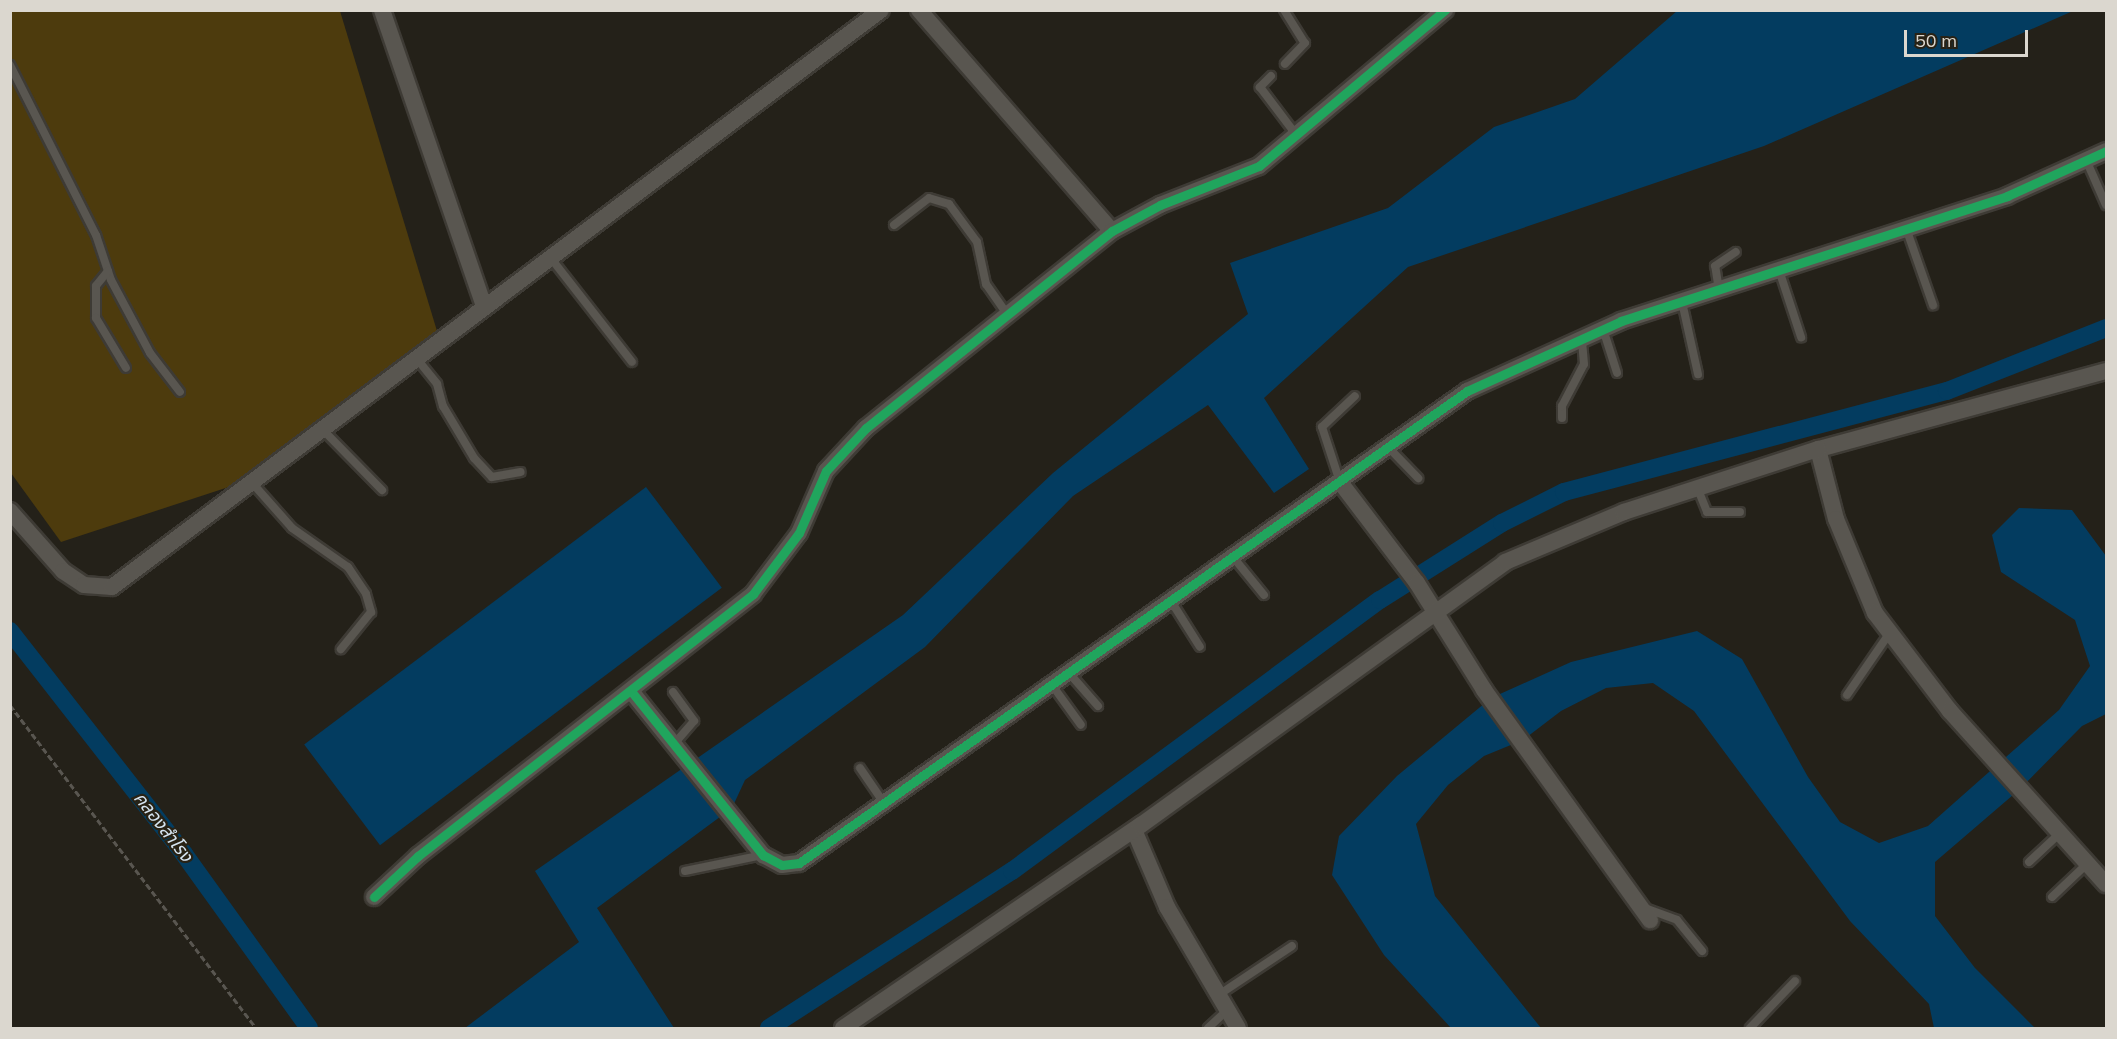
<!DOCTYPE html>
<meta charset="utf-8">
<style>
body{margin:0}
#map{position:relative;width:2117px;height:1039px;overflow:hidden;background:#242119;font-family:Mulish,"Noto Sans Thai",sans-serif}
div>[style]{position:absolute}
[style*='--x']{left:calc(var(--x)*1px);top:calc(var(--y)*1px);width:calc(var(--w)*1px);rotate:calc(var(--a)*1deg)}
.green>*{inset:0;background:#4d3b0d}
.water>*{inset:0;background:#033c60;transform-origin:0 0}
.canal>*{height:18px;margin:-9px;padding:0 9px;transform-origin:9px;border-radius:9px;background:#033c60}
.path>*{height:3px;margin-top:-1.5px;transform-origin:0;background:repeating-linear-gradient(90deg,#595650 0 6px,transparent 0 9px)}
.roads{filter:drop-shadow(2px 0 #3e3b35) drop-shadow(-2px 0 #3e3b35) drop-shadow(0 2px #3e3b35) drop-shadow(0 -2px #3e3b35)}
.lane>*{height:8px;margin:-4px;padding:0 4px;transform-origin:4px;border-radius:4px;background:#595650}
.street>*{height:16px;margin:-8px;padding:0 8px;transform-origin:8px;border-radius:8px;background:#595650}
.cycleway>*{height:9px;margin:-4.5px;padding:0 4.5px;transform-origin:4.5px;border-radius:4.5px;background:#20a55d}
span{translate:-50% -50%;white-space:nowrap;text-align:center;line-height:1.15;-webkit-text-stroke:4.5px #282215;paint-order:stroke}
.water-label{font-size:18px;color:#d5e4f1;font-style:italic}
.frame{position:absolute;inset:0;border:12px solid #dbd7cf;pointer-events:none}
.scale{position:absolute;left:1904px;top:30px;width:124px;height:27px;box-sizing:border-box;border:3px solid #dbd7cf;border-top:0;padding-left:8px;font-size:18px;line-height:21px;white-space:nowrap;color:#dbd7cf;-webkit-text-stroke:4px #282215;paint-order:stroke}
</style>
<div id="map">
<div class="green">
<div style="clip-path:polygon(10px 11px,340px 11px,437px 331px,253px 479px,61px 542px,11px 473px)"></div>
</div>
<div class="water">
<div style="clip-path:polygon(1677px 11px,2073px 11px,1764px 146px,1408px 267px,1264px 398px,1309px 469px,1274px 493px,1208px 405px,1073px 496px,925px 647px,745px 780px,732px 808px,597px 908px,674px 1028px,465px 1028px,579px 942px,535px 871px,903px 615px,1053px 473px,1248px 314px,1230px 263px,1388px 208px,1494px 127px,1575px 99px)"></div>
<div style="left:646px;top:487px;width:126px;height:428px;rotate:53deg"></div>
<div style="clip-path:polygon(2019px 508px,2072px 510px,2106px 556px,2106px 714px,2082px 726px,2020px 789px,1935px 862px,1935px 916px,1975px 968px,2035px 1028px,1934px 1028px,1929px 1004px,1850px 921px,1694px 711px,1653px 683px,1606px 688px,1561px 711px,1523px 740px,1484px 756px,1448px 785px,1416px 824px,1435px 896px,1541px 1028px,1451px 1028px,1384px 955px,1332px 875px,1339px 836px,1397px 776px,1491px 698px,1571px 662px,1697px 631px,1742px 659px,1808px 777px,1840px 822px,1879px 843px,1928px 826px,2059px 710px,2090px 666px,2075px 620px,2001px 572px,1992px 535px)"></div>
</div>
<div class="canal">
<div style="--x:10;--y:631;--w:283;--a:52"></div>
<div style="--x:184;--y:854;--w:214;--a:54.3"></div>
<div style="--x:769;--y:1028;--w:289;--a:-32.9"></div>
<div style="--x:1012;--y:871;--w:457;--a:-36.4"></div>
<div style="--x:1380;--y:600;--w:144;--a:-32.3"></div>
<div style="--x:1502;--y:523;--w:69;--a:-26.6"></div>
<div style="--x:1564;--y:492;--w:396;--a:-14.8"></div>
<div style="--x:1947;--y:391;--w:171;--a:-21.6"></div>
</div>
<div class="path">
<div style="--x:10;--y:705;--w:406;--a:52.7"></div>
</div>
<div class="roads">
<div class="lane">
<div style="--x:1284;--y:10;--w:39;--a:58"></div>
<div style="--x:1305;--y:43;--w:29;--a:134"></div>
<div style="--x:10;--y:65;--w:191;--a:63.2"></div>
<div style="--x:96;--y:235;--w:47;--a:71.6"></div>
<div style="--x:111;--y:280;--w:83;--a:61.9"></div>
<div style="--x:150;--y:353;--w:49;--a:52.4"></div>
<div style="--x:1271;--y:76;--w:16;--a:135"></div>
<div style="--x:1260;--y:87;--w:61;--a:52.9"></div>
<div style="--x:2087;--y:162;--w:47;--a:66.2"></div>
<div style="--x:894;--y:225;--w:44;--a:-37.6"></div>
<div style="--x:929;--y:198;--w:21;--a:17"></div>
<div style="--x:949;--y:204;--w:47;--a:53.6"></div>
<div style="--x:977;--y:242;--w:43;--a:77.9"></div>
<div style="--x:986;--y:284;--w:38;--a:55"></div>
<div style="--x:1906;--y:228;--w:82;--a:70.7"></div>
<div style="--x:550;--y:257;--w:133;--a:52"></div>
<div style="--x:1779;--y:270;--w:71;--a:71.8"></div>
<div style="--x:108;--y:271;--w:19;--a:129"></div>
<div style="--x:96;--y:286;--w:32;--a:90"></div>
<div style="--x:96;--y:318;--w:58;--a:59"></div>
<div style="--x:1719;--y:290;--w:24;--a:-99"></div>
<div style="--x:1715;--y:266;--w:25;--a:-34"></div>
<div style="--x:1682;--y:302;--w:74;--a:77.5"></div>
<div style="--x:1603;--y:329;--w:46;--a:72.3"></div>
<div style="--x:417;--y:359;--w:32;--a:51"></div>
<div style="--x:437;--y:384;--w:23;--a:75"></div>
<div style="--x:443;--y:406;--w:61;--a:59.2"></div>
<div style="--x:474;--y:458;--w:26;--a:47"></div>
<div style="--x:492;--y:477;--w:29;--a:-10"></div>
<div style="--x:1562;--y:418;--w:12;--a:-90"></div>
<div style="--x:1562;--y:406;--w:47;--a:-62.4"></div>
<div style="--x:1584;--y:364;--w:25;--a:-95"></div>
<div style="--x:324;--y:431;--w:83;--a:45.5"></div>
<div style="--x:1387;--y:446;--w:45;--a:45.9"></div>
<div style="--x:1340;--y:482;--w:58;--a:-108.1"></div>
<div style="--x:1322;--y:427;--w:45;--a:-43.2"></div>
<div style="--x:254;--y:485;--w:57;--a:48.5"></div>
<div style="--x:292;--y:528;--w:68;--a:34.9"></div>
<div style="--x:348;--y:567;--w:32;--a:56"></div>
<div style="--x:366;--y:594;--w:19;--a:74"></div>
<div style="--x:371;--y:612;--w:48;--a:129"></div>
<div style="--x:1697;--y:487;--w:27;--a:68"></div>
<div style="--x:1707;--y:512;--w:33;--a:0"></div>
<div style="--x:1233;--y:557;--w:49;--a:50.8"></div>
<div style="--x:1171;--y:601;--w:54;--a:57.8"></div>
<div style="--x:1069;--y:673;--w:44;--a:48.7"></div>
<div style="--x:1052;--y:685;--w:49;--a:54.1"></div>
<div style="--x:673;--y:692;--w:36;--a:54"></div>
<div style="--x:694;--y:721;--w:32;--a:131"></div>
<div style="--x:1847;--y:695;--w:74;--a:-55.5"></div>
<div style="--x:860;--y:768;--w:42;--a:55.6"></div>
<div style="--x:2029;--y:862;--w:42;--a:-43.1"></div>
<div style="--x:685;--y:871;--w:80;--a:-11.6"></div>
<div style="--x:2052;--y:897;--w:50;--a:-43.4"></div>
<div style="--x:1642;--y:907;--w:37;--a:20"></div>
<div style="--x:1677;--y:920;--w:40;--a:51"></div>
<div style="--x:1217;--y:996;--w:90;--a:-33.7"></div>
<div style="--x:1208;--y:1028;--w:23;--a:-43"></div>
<div style="--x:1750;--y:1028;--w:65;--a:-46.2"></div>
</div>
<div class="street">
<div style="--x:382;--y:10;--w:314;--a:71"></div>
<div style="--x:919;--y:10;--w:293;--a:48.9"></div>
<div style="--x:2106;--y:371;--w:298;--a:164.8"></div>
<div style="--x:1818;--y:449;--w:72;--a:75.6"></div>
<div style="--x:1836;--y:519;--w:102;--a:67.5"></div>
<div style="--x:1875;--y:613;--w:123;--a:52.6"></div>
<div style="--x:1950;--y:711;--w:233;--a:48"></div>
<div style="--x:1340;--y:482;--w:127;--a:52.7"></div>
<div style="--x:1417;--y:583;--w:126;--a:57.9"></div>
<div style="--x:1484;--y:690;--w:284;--a:54.2"></div>
<div style="--x:10;--y:511;--w:80;--a:48.5"></div>
<div style="--x:63;--y:571;--w:25;--a:34"></div>
<div style="--x:84;--y:585;--w:28;--a:4"></div>
<div style="--x:112;--y:587;--w:961;--a:-36.88"></div>
<div style="--x:631;--y:691;--w:211;--a:51.2"></div>
<div style="--x:763;--y:855;--w:21;--a:28"></div>
<div style="--x:782;--y:865;--w:17;--a:-7"></div>
<div style="--x:799;--y:863;--w:818;--a:-35.24"></div>
<div style="--x:1467;--y:391;--w:169;--a:-24.4"></div>
<div style="--x:1621;--y:321;--w:406;--a:-17.9"></div>
<div style="--x:2007;--y:196;--w:109;--a:-24.4"></div>
<div style="--x:1134;--y:830;--w:84;--a:66.8"></div>
<div style="--x:1167;--y:907;--w:140;--a:59.6"></div>
<div style="--x:374;--y:897;--w:60;--a:-43"></div>
<div style="--x:418;--y:856;--w:425;--a:-38"></div>
<div style="--x:753;--y:594;--w:76;--a:-53"></div>
<div style="--x:799;--y:533;--w:68;--a:-66.5"></div>
<div style="--x:826;--y:471;--w:59;--a:-47.1"></div>
<div style="--x:866;--y:428;--w:315;--a:-38.7"></div>
<div style="--x:1112;--y:231;--w:55;--a:-28.4"></div>
<div style="--x:1160;--y:205;--w:106;--a:-21.5"></div>
<div style="--x:1259;--y:166;--w:243;--a:-40"></div>
<div style="--x:843;--y:1028;--w:361;--a:-34.3"></div>
<div style="--x:1141;--y:825;--w:449;--a:-35.8"></div>
<div style="--x:1505;--y:562;--w:129;--a:-22.8"></div>
<div style="--x:1624;--y:512;--w:204;--a:-18"></div>
</div>
</div>
<div class="cycleway">
<div style="--x:631;--y:691;--w:211;--a:51.2"></div>
<div style="--x:763;--y:855;--w:21;--a:28"></div>
<div style="--x:782;--y:865;--w:17;--a:-7"></div>
<div style="--x:799;--y:863;--w:818;--a:-35.24"></div>
<div style="--x:1467;--y:391;--w:169;--a:-24.4"></div>
<div style="--x:1621;--y:321;--w:406;--a:-17.9"></div>
<div style="--x:2007;--y:196;--w:109;--a:-24.4"></div>
<div style="--x:374;--y:897;--w:60;--a:-43"></div>
<div style="--x:418;--y:856;--w:425;--a:-38"></div>
<div style="--x:753;--y:594;--w:76;--a:-53"></div>
<div style="--x:799;--y:533;--w:68;--a:-66.5"></div>
<div style="--x:826;--y:471;--w:59;--a:-47.1"></div>
<div style="--x:866;--y:428;--w:315;--a:-38.7"></div>
<div style="--x:1112;--y:231;--w:55;--a:-28.4"></div>
<div style="--x:1160;--y:205;--w:106;--a:-21.5"></div>
<div style="--x:1259;--y:166;--w:243;--a:-40"></div>
</div>
<div class="water-label">
<span style="left:163px;top:827px;rotate:52deg">คลองสำโรง</span>
</div>
<div class="frame"></div>
<div class="scale">50 m</div>
</div>
